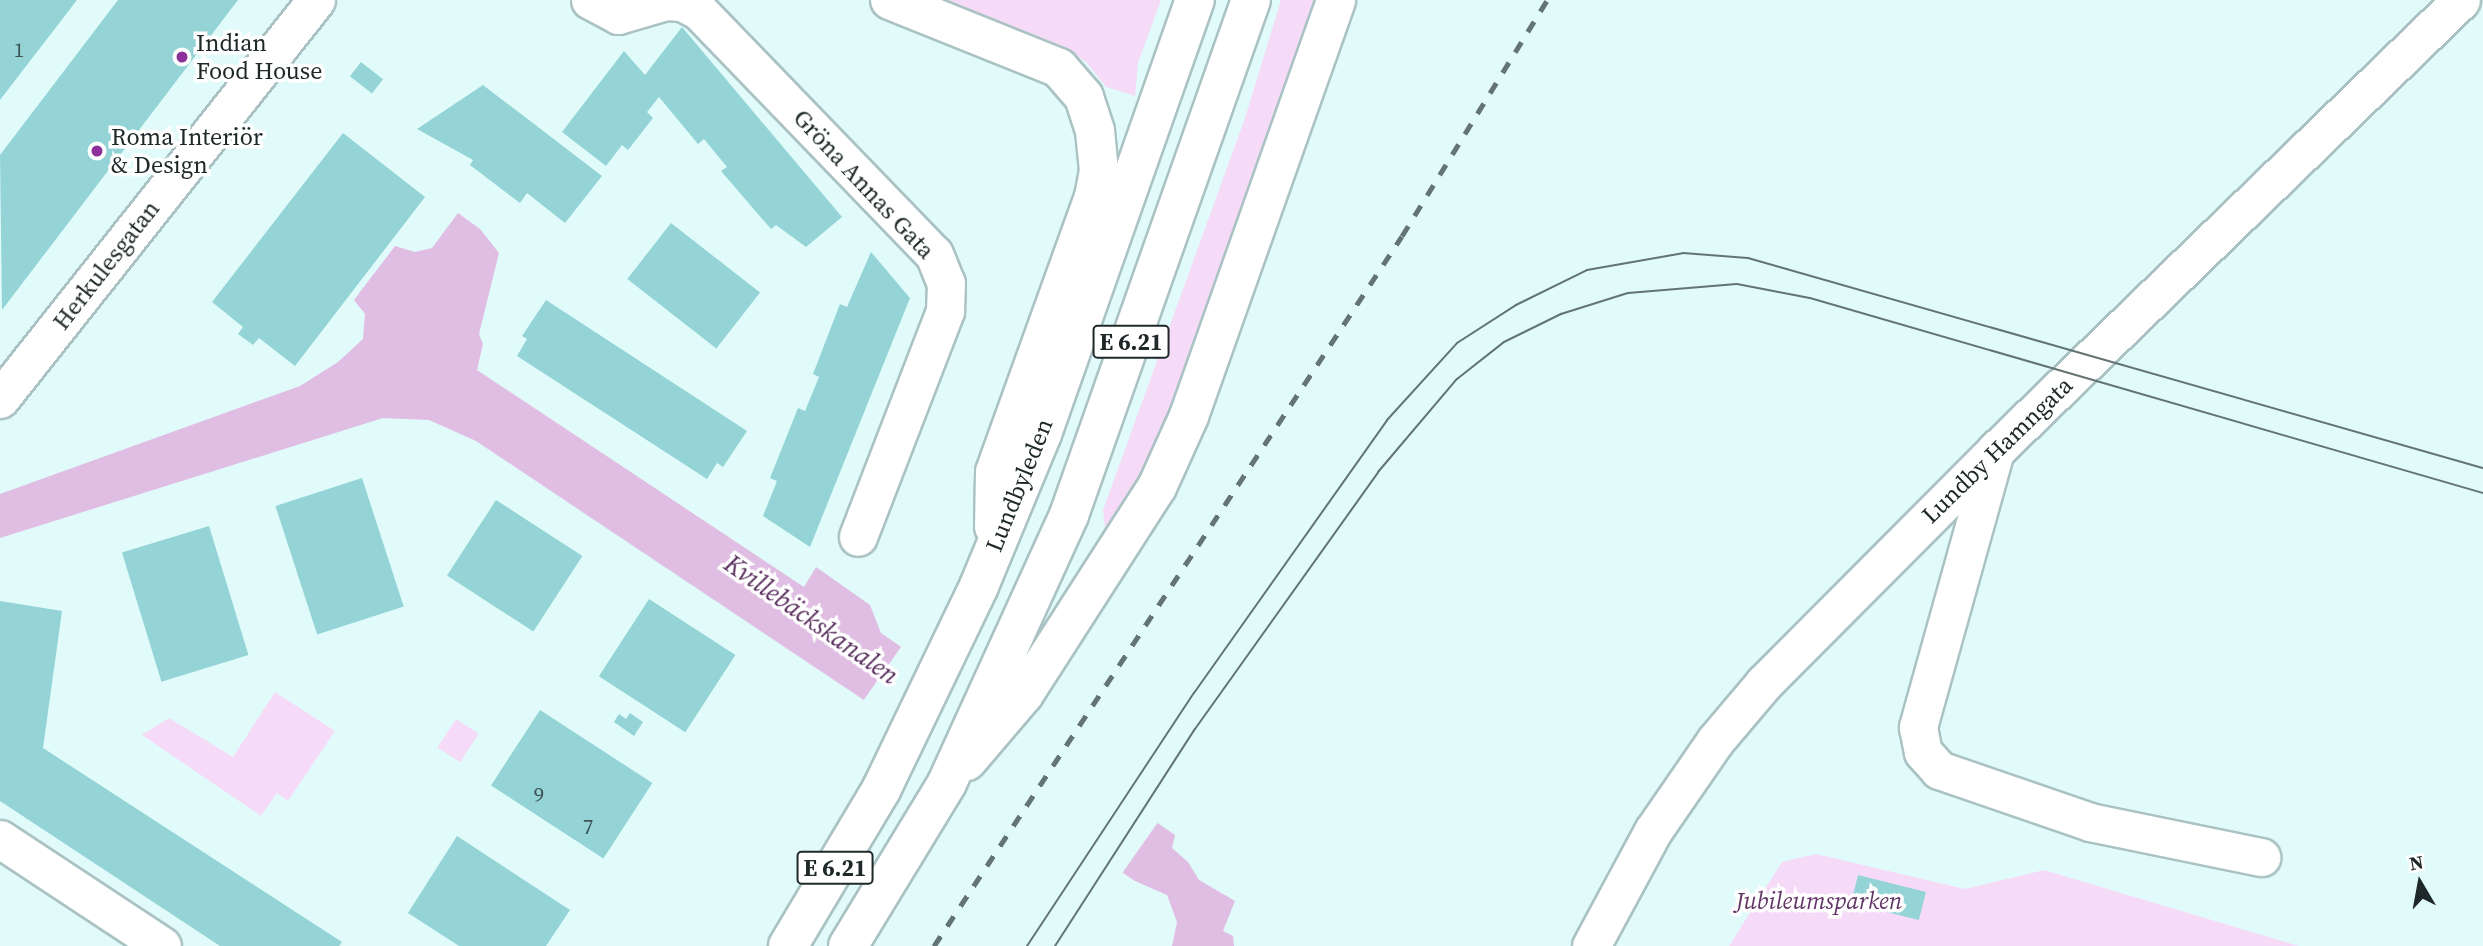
<!DOCTYPE html>
<meta charset="utf-8">
<style>
body{margin:0}
#map{position:relative;width:2483px;height:946px;overflow:hidden;background:#e1fbfb;font-family:"Source Serif 4",serif}
div>[style]{position:absolute}
[style*='--x']{left:calc(var(--x)*1px);top:calc(var(--y)*1px);width:calc(var(--w)*1px);rotate:calc(var(--a)*1deg)}
.green>*{inset:0;background:#f6dbf8;transform-origin:0 0}
.water>*{inset:0;background:#e0bde3}
.pier>*{inset:0;background:#e1fbfb;transform-origin:0 0}
.building>*{inset:0;background:#94d4d6;transform-origin:0 0}
.roads{filter:drop-shadow(2px 0 #aac2c3) drop-shadow(-2px 0 #aac2c3) drop-shadow(0 2px #aac2c3) drop-shadow(0 -2px #aac2c3)}
.minor>*{height:37px;margin:-18.5px;padding:0 18.5px;transform-origin:18.5px;border-radius:18.5px;background:#fff}
.highway>*{height:38px;margin:-19px;padding:0 19px;transform-origin:19px;border-radius:19px;background:#fff}
.tram>*{height:2px;margin:-1px;padding:0 1px;transform-origin:1px;border-radius:1px;background:#647373}
.rail>*{height:5px;margin-top:-2.5px;transform-origin:0;background:repeating-linear-gradient(90deg,#647373 0 12px,transparent 0 24px)}
.dots>*{width:19px;height:19px;translate:-50% -50%;box-sizing:border-box;border:4px solid #fff;border-radius:50%}
span{translate:-50% -50%;white-space:nowrap;text-align:center;line-height:1.15;-webkit-text-stroke:7px #fff;paint-order:stroke}
.number-label{font-size:21px;color:#3c5354}
.number-label span{-webkit-text-stroke-width:0}
.shield-label span{padding:2px 5px;background:#fff;border:2px solid;border-radius:5px;-webkit-text-stroke-width:0}
.shield-label{font-size:23px;color:#1e2828;font-weight:700}
.poi-label{font-size:24px;color:#1e2828}
.left{translate:0 -50%;text-align:left}
.street-label{font-size:24px;color:#1e2828}
.park-label{font-size:24px;color:#623667;font-style:italic}
.water-label{font-size:26px;color:#582d5d;font-style:italic}
.north{position:absolute;left:2385px;top:848px;width:70px;height:70px;-webkit-text-stroke:5px #fff;paint-order:stroke;rotate:350deg;font-size:19px;font-weight:700;line-height:28px;text-align:center;color:#1e2828}
.north::after{content:'';display:block;margin:auto;width:24px;height:32px;background:#1e2828;clip-path:polygon(50% 0,100% 100%,50% 72%,0 100%)}
</style>
<div id="map">
<div class="green">
<div style="clip-path:polygon(946px 0,1161px 0,1138px 63px,1135px 96px,1106px 87px,1086px 62px,1061px 46px)"></div>
<div style="clip-path:polygon(1281px 0,1319px 0,1171px 410px,1111px 535px,1105px 529px,1103px 510px,1245px 118px)"></div>
<div style="clip-path:polygon(275px 692px,335px 731px,288px 801px,277px 793px,261px 816px,142px 735px,169px 718px,233px 757px)"></div>
<div style="left:456px;top:719px;width:27px;height:34px;rotate:33deg"></div>
<div style="clip-path:polygon(1816px 854px,1965px 889px,2044px 870px,2299px 946px,1729px 946px,1782px 862px)"></div>
</div>
<div class="water">
<div style="clip-path:polygon(458px 213px,480px 229px,499px 253px,479px 334px,483px 344px,477px 370px,804px 587px,816px 567px,870px 605px,881px 633px,1175px 835px,1172px 848px,1188px 862px,1199px 880px,1235px 901px,1223px 931px,1233px 936px,1234px 946px,1172px 946px,1177px 922px,1167px 895px,1135px 881px,476px 441px,429px 420px,383px 418px,0 538px,0 494px,300px 386px,338px 362px,363px 339px,365px 314px,354px 300px,395px 246px,415px 252px,432px 248px)"></div>
</div>
<div class="pier">
<div style="left:903px;top:644px;width:311px;height:72px;rotate:35deg"></div>
</div>
<div class="building">
<div style="clip-path:polygon(0 0,77px 0,0 100px)"></div>
<div style="clip-path:polygon(118px 0,238px 0,2px 310px,0 155px)"></div>
<div style="clip-path:polygon(682px 27px,842px 217px,806px 247px,776px 225px,771px 229px,721px 171px,727px 167px,704px 139px,698px 144px,659px 97px,647px 112px,653px 118px,628px 150px,622px 145px,606px 166px,562px 132px,624px 51px,645px 75px)"></div>
<div style="left:361px;top:62px;width:28px;height:18px;rotate:38deg"></div>
<div style="clip-path:polygon(483px 85px,602px 176px,565px 223px,527px 193px,520px 203px,470px 165px,473px 160px,417px 129px)"></div>
<div style="clip-path:polygon(343px 133px,425px 197px,295px 366px,259px 338px,253px 345px,238px 334px,243px 327px,212px 302px)"></div>
<div style="left:671px;top:223px;width:113px;height:71px;rotate:38deg"></div>
<div style="clip-path:polygon(871px 252px,910px 298px,810px 547px,763px 516px,777px 481px,770px 478px,798px 408px,805px 411px,819px 377px,813px 374px,840px 304px,847px 307px)"></div>
<div style="clip-path:polygon(546px 300px,747px 431px,723px 467px,717px 463px,707px 479px,517px 356px,527px 339px,522px 336px)"></div>
<div style="left:362px;top:478px;width:135px;height:91px;rotate:72deg"></div>
<div style="left:496px;top:500px;width:103px;height:90px;rotate:33deg"></div>
<div style="left:209px;top:526px;width:135px;height:91px;rotate:73deg"></div>
<div style="left:649px;top:599px;width:103px;height:92px;rotate:33deg"></div>
<div style="clip-path:polygon(0 601px,62px 611px,43px 748px,342px 942px,339px 946px,220px 946px,0 801px)"></div>
<div style="left:540px;top:710px;width:134px;height:90px;rotate:33deg"></div>
<div style="clip-path:polygon(630px 713px,643px 722px,634px 736px,614px 722px,619px 714px,626px 719px)"></div>
<div style="clip-path:polygon(457px 836px,570px 910px,546px 946px,459px 946px,408px 913px)"></div>
<div style="left:1858px;top:875px;width:70px;height:29px;rotate:14deg"></div>
</div>
<div class="roads">
<div class="minor">
<div style="--x:590;--y:0;--w:32;--a:28"></div>
<div style="--x:618;--y:15;--w:50;--a:-16.3"></div>
<div style="--x:666;--y:1;--w:16;--a:4"></div>
<div style="--x:682;--y:2;--w:18;--a:27"></div>
<div style="--x:698;--y:10;--w:339;--a:46"></div>
<div style="--x:934;--y:254;--w:31;--a:68"></div>
<div style="--x:946;--y:283;--w:28;--a:92"></div>
<div style="--x:945;--y:311;--w:242;--a:111.1"></div>
<div style="--x:0;--y:399;--w:509;--a:-51.62"></div>
<div style="--x:1995;--y:451;--w:287;--a:105.6"></div>
<div style="--x:1918;--y:727;--w:25;--a:79"></div>
<div style="--x:1923;--y:752;--w:24;--a:48"></div>
<div style="--x:1939;--y:770;--w:160;--a:19"></div>
<div style="--x:2090;--y:822;--w:175;--a:11.6"></div>
<div style="--x:0;--y:839;--w:194;--a:33.4"></div>
<div style="--x:1591;--y:946;--w:131;--a:-61.7"></div>
<div style="--x:1653;--y:831;--w:109;--a:-55.4"></div>
<div style="--x:1715;--y:741;--w:76;--a:-49.8"></div>
<div style="--x:1764;--y:683;--w:329;--a:-45.1"></div>
<div style="--x:1996;--y:450;--w:647;--a:-44.06"></div>
</div>
<div class="highway">
<div style="--x:890;--y:0;--w:182;--a:21.9"></div>
<div style="--x:1059;--y:68;--w:38;--a:49"></div>
<div style="--x:1084;--y:97;--w:36;--a:72"></div>
<div style="--x:1095;--y:131;--w:40;--a:84.3"></div>
<div style="--x:1099;--y:171;--w:26;--a:101"></div>
<div style="--x:1094;--y:197;--w:292;--a:109.8"></div>
<div style="--x:995;--y:472;--w:55;--a:91"></div>
<div style="--x:967;--y:761;--w:88;--a:-49.6"></div>
<div style="--x:1024;--y:694;--w:246;--a:-57.3"></div>
<div style="--x:1157;--y:487;--w:78;--a:-65.7"></div>
<div style="--x:1189;--y:416;--w:441;--a:-70.5"></div>
<div style="--x:788;--y:946;--w:182;--a:-59.2"></div>
<div style="--x:881;--y:790;--w:226;--a:-64.3"></div>
<div style="--x:979;--y:586;--w:165;--a:-67.5"></div>
<div style="--x:1042;--y:434;--w:460;--a:-70.6"></div>
<div style="--x:848;--y:946;--w:191;--a:-58.7"></div>
<div style="--x:947;--y:783;--w:294;--a:-65.5"></div>
<div style="--x:1069;--y:515;--w:546;--a:-70.54"></div>
</div>
</div>
<div class="tram">
<div style="--x:1027;--y:946;--w:303;--a:-56.6"></div>
<div style="--x:1194;--y:693;--w:334;--a:-54.7"></div>
<div style="--x:1387;--y:420;--w:104;--a:-47.7"></div>
<div style="--x:1457;--y:343;--w:70;--a:-32.8"></div>
<div style="--x:1516;--y:305;--w:79;--a:-26.2"></div>
<div style="--x:1587;--y:270;--w:97;--a:-10"></div>
<div style="--x:1683;--y:253;--w:65;--a:4.4"></div>
<div style="--x:1748;--y:258;--w:764;--a:15.95"></div>
<div style="--x:1055;--y:946;--w:258;--a:-57.2"></div>
<div style="--x:1195;--y:729;--w:315;--a:-54.5"></div>
<div style="--x:1378;--y:472;--w:122;--a:-49.7"></div>
<div style="--x:1457;--y:379;--w:60;--a:-38.2"></div>
<div style="--x:1504;--y:342;--w:64;--a:-26.2"></div>
<div style="--x:1561;--y:314;--w:70;--a:-17.4"></div>
<div style="--x:1628;--y:293;--w:109;--a:-4.7"></div>
<div style="--x:1737;--y:284;--w:74;--a:10.9"></div>
<div style="--x:1810;--y:298;--w:701;--a:16.16"></div>
</div>
<div class="rail">
<div style="--x:934;--y:946;--w:850;--a:-56.61"></div>
<div style="--x:1402;--y:236;--w:277;--a:-58.4"></div>
</div>
<div class="dots">
<div style="left:182px;top:57px;background:#8e3099"></div>
<div style="left:97px;top:151px;background:#8e3099"></div>
</div>
<div class="number-label">
<span style="left:19px;top:50px">1</span>
<span style="left:539px;top:795px">9</span>
<span style="left:588px;top:827px">7</span>
</div>
<div class="shield-label">
<span style="left:1131px;top:342px">E 6.21</span>
<span style="left:835px;top:868px">E 6.21</span>
</div>
<div class="poi-label">
<span class="left" style="left:196px;top:57px">Indian<br>Food House</span>
<span class="left" style="left:111px;top:151px">Roma Interiör<br>&amp; Design</span>
</div>
<div class="street-label">
<span style="left:864px;top:184px;rotate:47deg">Gröna Annas Gata</span>
<span style="left:106px;top:265px;rotate:-52deg">Herkulesgatan</span>
<span style="left:1997px;top:450px;rotate:-44deg">Lundby Hamngata</span>
<span style="left:1019px;top:485px;rotate:-68deg">Lundbyleden</span>
</div>
<div class="park-label">
<span style="left:1819px;top:901px">Jubileumsparken</span>
</div>
<div class="water-label">
<span style="left:811px;top:620px;rotate:35deg">Kvillebäckskanalen</span>
</div>
<div class="north">N</div>
</div>
